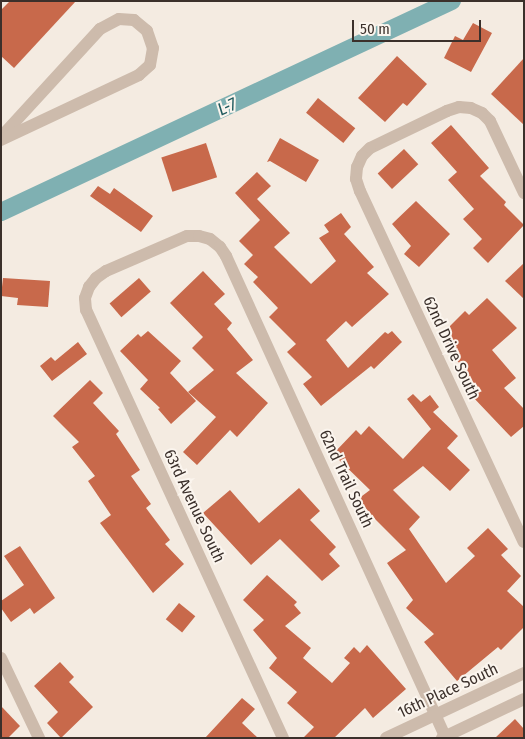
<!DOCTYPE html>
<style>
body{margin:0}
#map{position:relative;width:525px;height:739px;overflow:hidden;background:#f4ebe1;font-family:"Fira Sans Condensed",sans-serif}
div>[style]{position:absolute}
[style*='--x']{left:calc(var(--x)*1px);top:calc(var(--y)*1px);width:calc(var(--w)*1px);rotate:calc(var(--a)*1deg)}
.canal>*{height:18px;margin:-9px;padding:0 9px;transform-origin:9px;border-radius:9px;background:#7fb0b2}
.building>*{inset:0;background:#c8694b;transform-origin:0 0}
.street>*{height:12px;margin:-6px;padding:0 6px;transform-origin:6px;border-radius:6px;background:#cdbbac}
span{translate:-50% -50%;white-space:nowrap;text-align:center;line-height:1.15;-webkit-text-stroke:4px #fbf5ee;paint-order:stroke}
.street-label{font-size:16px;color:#3b302b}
.water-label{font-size:18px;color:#1f5a5e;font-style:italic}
.frame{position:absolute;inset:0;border:2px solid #3b302b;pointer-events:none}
.scale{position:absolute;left:352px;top:20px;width:129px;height:22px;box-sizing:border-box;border:2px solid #3b302b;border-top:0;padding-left:6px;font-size:15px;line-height:18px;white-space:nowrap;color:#3b302b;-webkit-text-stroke:4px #fbf5ee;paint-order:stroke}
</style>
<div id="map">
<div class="canal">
<div style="--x:1;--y:212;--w:498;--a:-25.1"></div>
</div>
<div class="building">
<div style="clip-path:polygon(10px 1px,76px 1px,14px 68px,1px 56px,1px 10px)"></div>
<div style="clip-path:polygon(473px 23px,492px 33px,471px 72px,444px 58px,455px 36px,463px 40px)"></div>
<div style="clip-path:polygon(397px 56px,427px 84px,407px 106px,403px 103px,385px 122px,358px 98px)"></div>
<div style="clip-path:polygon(524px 58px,524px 125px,491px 94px)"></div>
<div style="left:318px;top:98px;width:48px;height:19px;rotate:39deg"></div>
<div style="clip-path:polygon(451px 125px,489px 168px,480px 176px,506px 202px,504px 205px,524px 225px,488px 263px,473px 248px,482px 239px,463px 219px,474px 209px,448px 180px,457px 172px,431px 143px)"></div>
<div style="clip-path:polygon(280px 138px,319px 160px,306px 182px,270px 161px,267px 162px)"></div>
<div style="left:206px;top:143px;width:36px;height:47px;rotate:72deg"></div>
<div style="left:404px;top:149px;width:21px;height:36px;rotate:47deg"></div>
<div style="clip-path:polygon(257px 172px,271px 186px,257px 199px,290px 233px,274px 247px,311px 284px,336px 261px,319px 238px,329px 232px,324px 225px,341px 213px,351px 227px,344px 234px,374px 267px,367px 273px,389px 294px,352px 327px,346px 321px,326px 340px,348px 368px,385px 332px,388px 334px,392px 331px,402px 342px,374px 369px,371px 366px,321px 406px,303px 384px,312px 377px,287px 352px,296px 344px,269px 317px,278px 308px,253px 282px,258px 277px,244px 264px,253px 255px,239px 241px,260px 220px,235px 193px)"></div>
<div style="clip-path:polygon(98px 186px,110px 194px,114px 188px,153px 216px,141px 232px,90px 196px)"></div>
<div style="clip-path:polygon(416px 201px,450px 234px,419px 267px,404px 254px,411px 246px,392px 224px)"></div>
<div style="clip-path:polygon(524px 263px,524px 299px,505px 281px)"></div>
<div style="clip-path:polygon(203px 271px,225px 294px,214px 304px,232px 323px,227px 329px,253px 360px,236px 373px,268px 403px,237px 437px,230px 430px,197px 465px,183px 452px,216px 417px,188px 392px,214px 370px,192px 348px,203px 337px,170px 303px)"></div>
<div style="clip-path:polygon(3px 278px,50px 281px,48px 307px,17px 305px,18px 298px,1px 296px)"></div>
<div style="left:139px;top:278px;width:18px;height:39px;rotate:49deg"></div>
<div style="clip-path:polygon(487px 298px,517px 328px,492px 350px,516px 378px,504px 388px,524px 409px,524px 426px,511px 437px,471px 395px,478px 388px,458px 367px,461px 365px,444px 346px,448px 342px,441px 335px,465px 311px,469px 315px)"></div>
<div style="clip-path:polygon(148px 331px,181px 361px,170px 373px,196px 401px,171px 424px,158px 409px,160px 408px,140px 389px,148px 380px,120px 351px,138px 334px,141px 337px)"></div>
<div style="clip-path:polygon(78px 342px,87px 354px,52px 381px,40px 366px,51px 357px,55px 361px)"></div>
<div style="clip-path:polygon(90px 380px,103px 393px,93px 403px,119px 431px,116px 434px,140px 470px,131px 476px,151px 504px,146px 508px,170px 540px,165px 544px,184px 564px,153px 593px,100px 523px,111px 515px,88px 481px,95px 476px,72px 447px,79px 442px,53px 416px)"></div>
<div style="clip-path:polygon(413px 394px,421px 402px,430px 395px,439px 407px,433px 412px,458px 436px,447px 448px,470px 470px,450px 491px,423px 466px,393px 490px,420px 517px,409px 529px,446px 583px,475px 556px,467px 548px,488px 528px,508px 549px,501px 555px,521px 576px,507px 591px,524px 607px,524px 627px,501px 650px,498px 647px,457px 681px,424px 642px,434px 634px,406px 608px,413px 600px,387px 563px,406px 550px,375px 519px,358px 499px,370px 490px,333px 454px,356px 430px,361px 435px,369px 426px,403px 459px,431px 429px,407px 399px)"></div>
<div style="clip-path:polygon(299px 488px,320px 511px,310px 520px,336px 547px,329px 554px,340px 566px,322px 581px,280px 539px,251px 565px,203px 513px,230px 490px,259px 523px)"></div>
<div style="clip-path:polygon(20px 546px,55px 598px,34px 614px,30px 608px,11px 622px,1px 608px,1px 601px,24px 585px,4px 556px)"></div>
<div style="clip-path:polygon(267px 575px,297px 602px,294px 605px,301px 613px,285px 626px,311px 648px,303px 658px,332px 683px,350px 663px,344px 658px,354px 647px,360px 653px,367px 645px,406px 689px,373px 718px,365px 708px,334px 738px,303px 738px,314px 727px,287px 703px,297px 692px,269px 668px,277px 658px,253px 630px,264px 620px,243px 600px)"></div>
<div style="left:179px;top:603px;width:21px;height:21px;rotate:39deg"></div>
<div style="clip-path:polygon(60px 662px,74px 677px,69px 682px,93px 707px,61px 738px,47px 723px,58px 712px,34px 686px)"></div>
<div style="clip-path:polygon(242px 698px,255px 709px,242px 723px,258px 738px,205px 738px)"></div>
<div style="clip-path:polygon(1px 706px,20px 726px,8px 738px,1px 738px)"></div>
<div style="clip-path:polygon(515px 719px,524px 729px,524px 738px,495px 738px)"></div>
</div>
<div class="street">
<div style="--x:1;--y:137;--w:147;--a:-47.5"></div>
<div style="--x:100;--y:29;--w:21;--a:-28"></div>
<div style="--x:119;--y:19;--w:15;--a:4"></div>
<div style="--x:134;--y:20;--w:17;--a:40"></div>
<div style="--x:147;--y:31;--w:18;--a:71"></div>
<div style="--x:153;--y:48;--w:17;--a:100"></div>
<div style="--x:150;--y:65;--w:15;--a:138"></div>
<div style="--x:139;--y:75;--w:153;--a:154.8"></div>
<div style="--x:524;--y:193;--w:80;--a:-115.3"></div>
<div style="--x:490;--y:121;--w:11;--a:-135"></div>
<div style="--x:482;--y:113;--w:12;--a:-156"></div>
<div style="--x:471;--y:108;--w:12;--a:-175"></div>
<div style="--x:459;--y:107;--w:13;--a:162"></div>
<div style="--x:447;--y:111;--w:85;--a:154.3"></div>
<div style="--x:370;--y:148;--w:11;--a:135"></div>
<div style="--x:362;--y:156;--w:12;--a:114"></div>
<div style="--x:357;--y:167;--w:12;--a:95"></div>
<div style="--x:356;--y:179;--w:13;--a:72"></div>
<div style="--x:360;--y:191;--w:387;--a:65"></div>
<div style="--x:1;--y:658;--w:89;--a:64.6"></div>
<div style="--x:283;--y:738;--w:471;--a:-114.7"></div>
<div style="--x:86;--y:310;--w:12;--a:-95"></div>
<div style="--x:85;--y:298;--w:12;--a:-70"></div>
<div style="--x:89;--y:287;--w:11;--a:-52"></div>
<div style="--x:96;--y:278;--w:12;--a:-35"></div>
<div style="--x:106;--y:271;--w:88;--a:-23.4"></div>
<div style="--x:187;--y:236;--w:12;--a:0"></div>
<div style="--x:199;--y:236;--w:11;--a:15"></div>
<div style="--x:210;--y:239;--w:13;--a:39"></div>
<div style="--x:220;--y:247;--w:11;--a:56"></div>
<div style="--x:226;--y:256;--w:528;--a:65.48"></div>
<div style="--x:386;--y:738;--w:153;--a:-25.2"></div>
<div style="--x:442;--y:738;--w:91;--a:-25.4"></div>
</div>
<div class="street-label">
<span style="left:451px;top:348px;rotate:65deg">62nd Drive South</span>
<span style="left:346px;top:479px;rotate:65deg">62nd Trail South</span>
<span style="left:194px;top:506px;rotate:65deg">63rd Avenue South</span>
<span style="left:448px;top:691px;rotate:-25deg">16th Place South</span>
</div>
<div class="water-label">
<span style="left:227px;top:107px;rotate:-25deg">L-7</span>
</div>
<div class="frame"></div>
<div class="scale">50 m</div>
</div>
